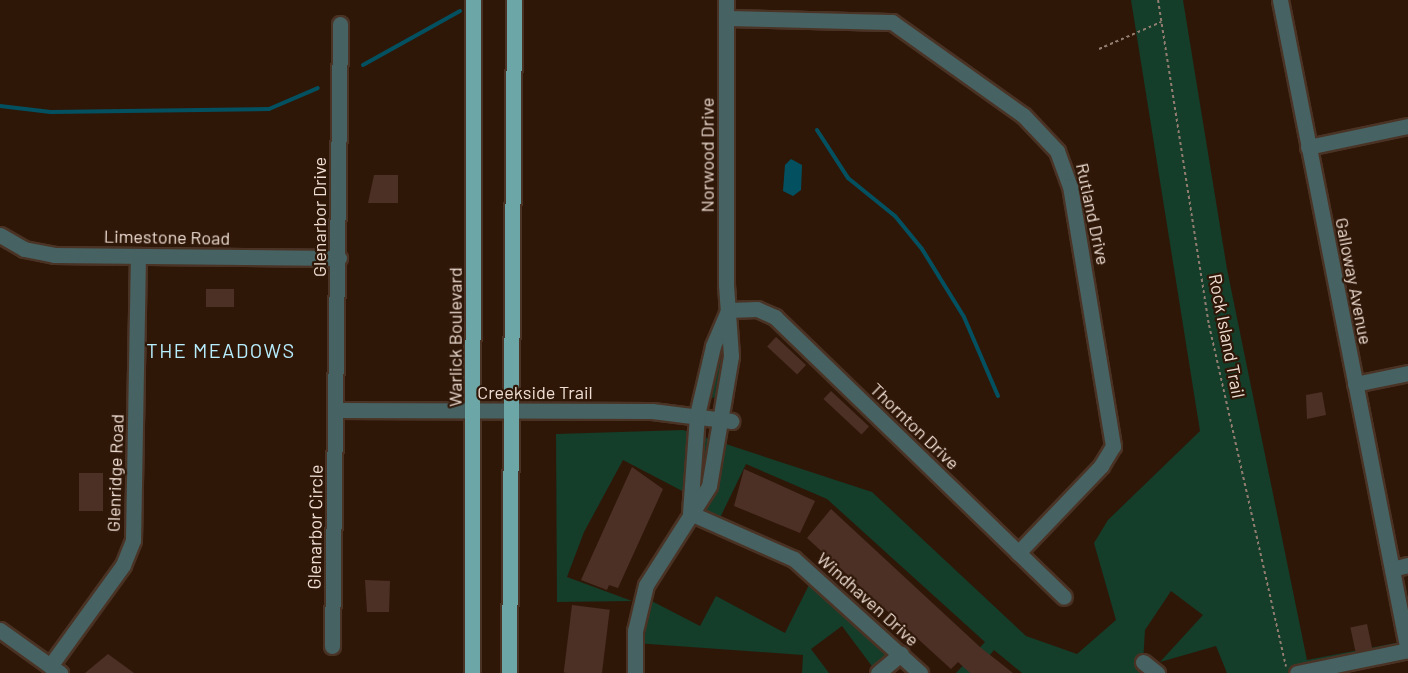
<!DOCTYPE html>
<style>
body{margin:0}
#map{position:relative;width:1408px;height:673px;overflow:hidden;background:#2f1708;font-family:Barlow,sans-serif}
div>[style]{position:absolute}
[style*='--x']{left:calc(var(--x)*1px);top:calc(var(--y)*1px);width:calc(var(--w)*1px);rotate:calc(var(--a)*1deg)}
.green>*{inset:0;background:#143d2a}
.water>*{inset:0;background:#035160}
.stream>*{height:4px;margin:-2px;padding:0 2px;transform-origin:2px;border-radius:2px;background:#035160}
.building>*{inset:0;background:#4c2f25;transform-origin:0 0}
.path>*{height:2px;margin-top:-1px;transform-origin:0;background:repeating-linear-gradient(90deg,#917d70 0 3px,transparent 0 6px)}
.roads{filter:drop-shadow(2px 0 #4a3325) drop-shadow(-2px 0 #4a3325) drop-shadow(0 2px #4a3325) drop-shadow(0 -2px #4a3325)}
.minor>*{height:15px;margin:-7.5px;padding:0 7.5px;transform-origin:7.5px;border-radius:7.5px;background:#476262}
.major>*{height:15px;margin:-7.5px;padding:0 7.5px;transform-origin:7.5px;border-radius:7.5px;background:#6da6a7}
span{translate:-50% -50%;white-space:nowrap;text-align:center;line-height:1.15;-webkit-text-stroke:4.5px #2f1708;paint-order:stroke}
.street-label{font-size:18px;color:#efded4}
.neighbourhood-label{font-size:20px;color:#b7eefe;letter-spacing:1.5px}
</style>
<div id="map">
<div class="green">
<div style="clip-path:polygon(1131px 0,1183px 0,1227px 269px,1307px 660px,1406px 641px,1408px 651px,1321px 673px,1227px 673px,1216px 646px,1160px 662px,1203px 615px,1171px 591px,1145px 630px,1143px 662px,1157px 673px,1022px 673px,994px 650px,975px 673px,956px 673px,985px 642px,827px 499px,746px 464px,717px 524px,690px 513px,688px 494px,623px 460px,584px 532px,567px 577px,632px 601px,557px 602px,556px 434px,683px 430px,872px 492px,1026px 636px,1077px 654px,1116px 620px,1094px 543px,1108px 520px,1200px 431px)"></div>
<div style="clip-path:polygon(718px 358px,724px 362px,719px 396px,712px 398px)"></div>
<div style="clip-path:polygon(814px 575px,901px 654px,877px 673px,842px 626px,811px 649px,829px 673px,802px 673px,803px 655px,635px 643px,642px 596px,700px 626px,716px 596px,785px 633px)"></div>
</div>
<div class="water">
<div style="clip-path:polygon(791px 159px,802px 165px,801px 190px,793px 196px,783px 191px,785px 165px)"></div>
</div>
<div class="stream">
<div style="--x:363;--y:65;--w:111;--a:-29.1"></div>
<div style="--x:0;--y:106;--w:51;--a:6.7"></div>
<div style="--x:51;--y:112;--w:218;--a:-0.8"></div>
<div style="--x:269;--y:109;--w:53;--a:-23.2"></div>
<div style="--x:817;--y:130;--w:57;--a:57.1"></div>
<div style="--x:848;--y:178;--w:60;--a:39"></div>
<div style="--x:895;--y:216;--w:43;--a:50.7"></div>
<div style="--x:922;--y:249;--w:80;--a:58.3"></div>
<div style="--x:964;--y:317;--w:86;--a:66.7"></div>
</div>
<div class="building">
<div style="clip-path:polygon(374px 175px,398px 175px,398px 203px,368px 203px)"></div>
<div style="left:206px;top:289px;width:28px;height:18px"></div>
<div style="left:776px;top:337px;width:41px;height:13px;rotate:43deg"></div>
<div style="left:831px;top:391px;width:52px;height:11px;rotate:43deg"></div>
<div style="clip-path:polygon(1322px 392px,1326px 415px,1307px 419px,1306px 395px)"></div>
<div style="clip-path:polygon(632px 467px,663px 489px,618px 588px,609px 585px,607px 590px,581px 580px)"></div>
<div style="clip-path:polygon(744px 469px,815px 501px,800px 533px,734px 506px)"></div>
<div style="left:79px;top:473px;width:24px;height:38px"></div>
<div style="clip-path:polygon(831px 509px,980px 647px,1013px 673px,970px 673px,958px 662px,951px 669px,807px 538px)"></div>
<div style="clip-path:polygon(365px 580px,390px 581px,389px 612px,367px 612px)"></div>
<div style="left:572px;top:605px;width:38px;height:68px;rotate:7deg"></div>
<div style="left:1367px;top:624px;width:25px;height:17px;rotate:78deg"></div>
<div style="clip-path:polygon(108px 654px,134px 673px,85px 673px)"></div>
</div>
<div class="path">
<div style="--x:1158;--y:0;--w:329;--a:81.1"></div>
<div style="--x:1209;--y:325;--w:350;--a:77.3"></div>
<div style="--x:1099;--y:49;--w:68;--a:-23.5"></div>
</div>
<div class="roads">
<div class="minor">
<div style="--x:1280;--y:0;--w:663;--a:78.88"></div>
<div style="--x:726;--y:18;--w:166;--a:1.4"></div>
<div style="--x:892;--y:22;--w:161;--a:35.4"></div>
<div style="--x:1023;--y:115;--w:50;--a:46.6"></div>
<div style="--x:1057;--y:151;--w:37;--a:70"></div>
<div style="--x:1070;--y:186;--w:264;--a:80.6"></div>
<div style="--x:1113;--y:446;--w:23;--a:121"></div>
<div style="--x:1101;--y:466;--w:120;--a:133.7"></div>
<div style="--x:1308;--y:147;--w:102;--a:-11.9"></div>
<div style="--x:0;--y:235;--w:28;--a:30"></div>
<div style="--x:24;--y:249;--w:31;--a:11"></div>
<div style="--x:54;--y:255;--w:285;--a:0.6"></div>
<div style="--x:728;--y:310;--w:29;--a:-2"></div>
<div style="--x:757;--y:309;--w:20;--a:24"></div>
<div style="--x:775;--y:317;--w:402;--a:44.1"></div>
<div style="--x:1355;--y:384;--w:54;--a:-11.7"></div>
<div style="--x:337;--y:410;--w:315;--a:0.2"></div>
<div style="--x:652;--y:411;--w:80;--a:7.2"></div>
<div style="--x:690;--y:513;--w:114;--a:23.9"></div>
<div style="--x:794;--y:559;--w:170;--a:42.1"></div>
<div style="--x:690;--y:513;--w:98;--a:-85.9"></div>
<div style="--x:697;--y:415;--w:71;--a:-76.9"></div>
<div style="--x:713;--y:346;--w:39;--a:-67"></div>
<div style="--x:1392;--y:569;--w:16;--a:-14"></div>
<div style="--x:0;--y:630;--w:74;--a:35.6"></div>
<div style="--x:332;--y:646;--w:622;--a:-89.26"></div>
<div style="--x:1143;--y:662;--w:18;--a:38"></div>
<div style="--x:50;--y:666;--w:125;--a:-54.1"></div>
<div style="--x:123;--y:565;--w:27;--a:-68"></div>
<div style="--x:133;--y:540;--w:284;--a:-89"></div>
<div style="--x:635;--y:673;--w:42;--a:-90"></div>
<div style="--x:635;--y:631;--w:47;--a:-76.6"></div>
<div style="--x:646;--y:585;--w:117;--a:-57.5"></div>
<div style="--x:709;--y:486;--w:132;--a:-80.4"></div>
<div style="--x:731;--y:356;--w:71;--a:-94"></div>
<div style="--x:726;--y:285;--w:285;--a:-90"></div>
<div style="--x:878;--y:673;--w:30;--a:-40"></div>
<div style="--x:1297;--y:673;--w:113;--a:-11.7"></div>
</div>
<div class="major">
<div style="--x:472;--y:673;--w:673;--a:-89.91"></div>
<div style="--x:509;--y:673;--w:673;--a:-89.57"></div>
</div>
</div>
<div class="street-label">
<span style="left:707px;top:155px;rotate:-90deg">Norwood Drive</span>
<span style="left:1093px;top:214px;rotate:78deg">Rutland Drive</span>
<span style="left:319px;top:217px;rotate:-90deg">Glenarbor Drive</span>
<span style="left:167px;top:237px;rotate:1deg">Limestone Road</span>
<span style="left:1354px;top:281px;rotate:79deg">Galloway Avenue</span>
<span style="left:1227px;top:336px;rotate:79deg">Rock Island Trail</span>
<span style="left:455px;top:337px;rotate:-90deg">Warlick Boulevard</span>
<span style="left:535px;top:392px">Creekside Trail</span>
<span style="left:915px;top:426px;rotate:44deg">Thornton Drive</span>
<span style="left:115px;top:473px;rotate:-88deg">Glenridge Road</span>
<span style="left:315px;top:527px;rotate:-89deg">Glenarbor Circle</span>
<span style="left:868px;top:599px;rotate:42deg">Windhaven Drive</span>
</div>
<div class="neighbourhood-label">
<span style="left:221px;top:350px">THE MEADOWS</span>
</div>
</div>
